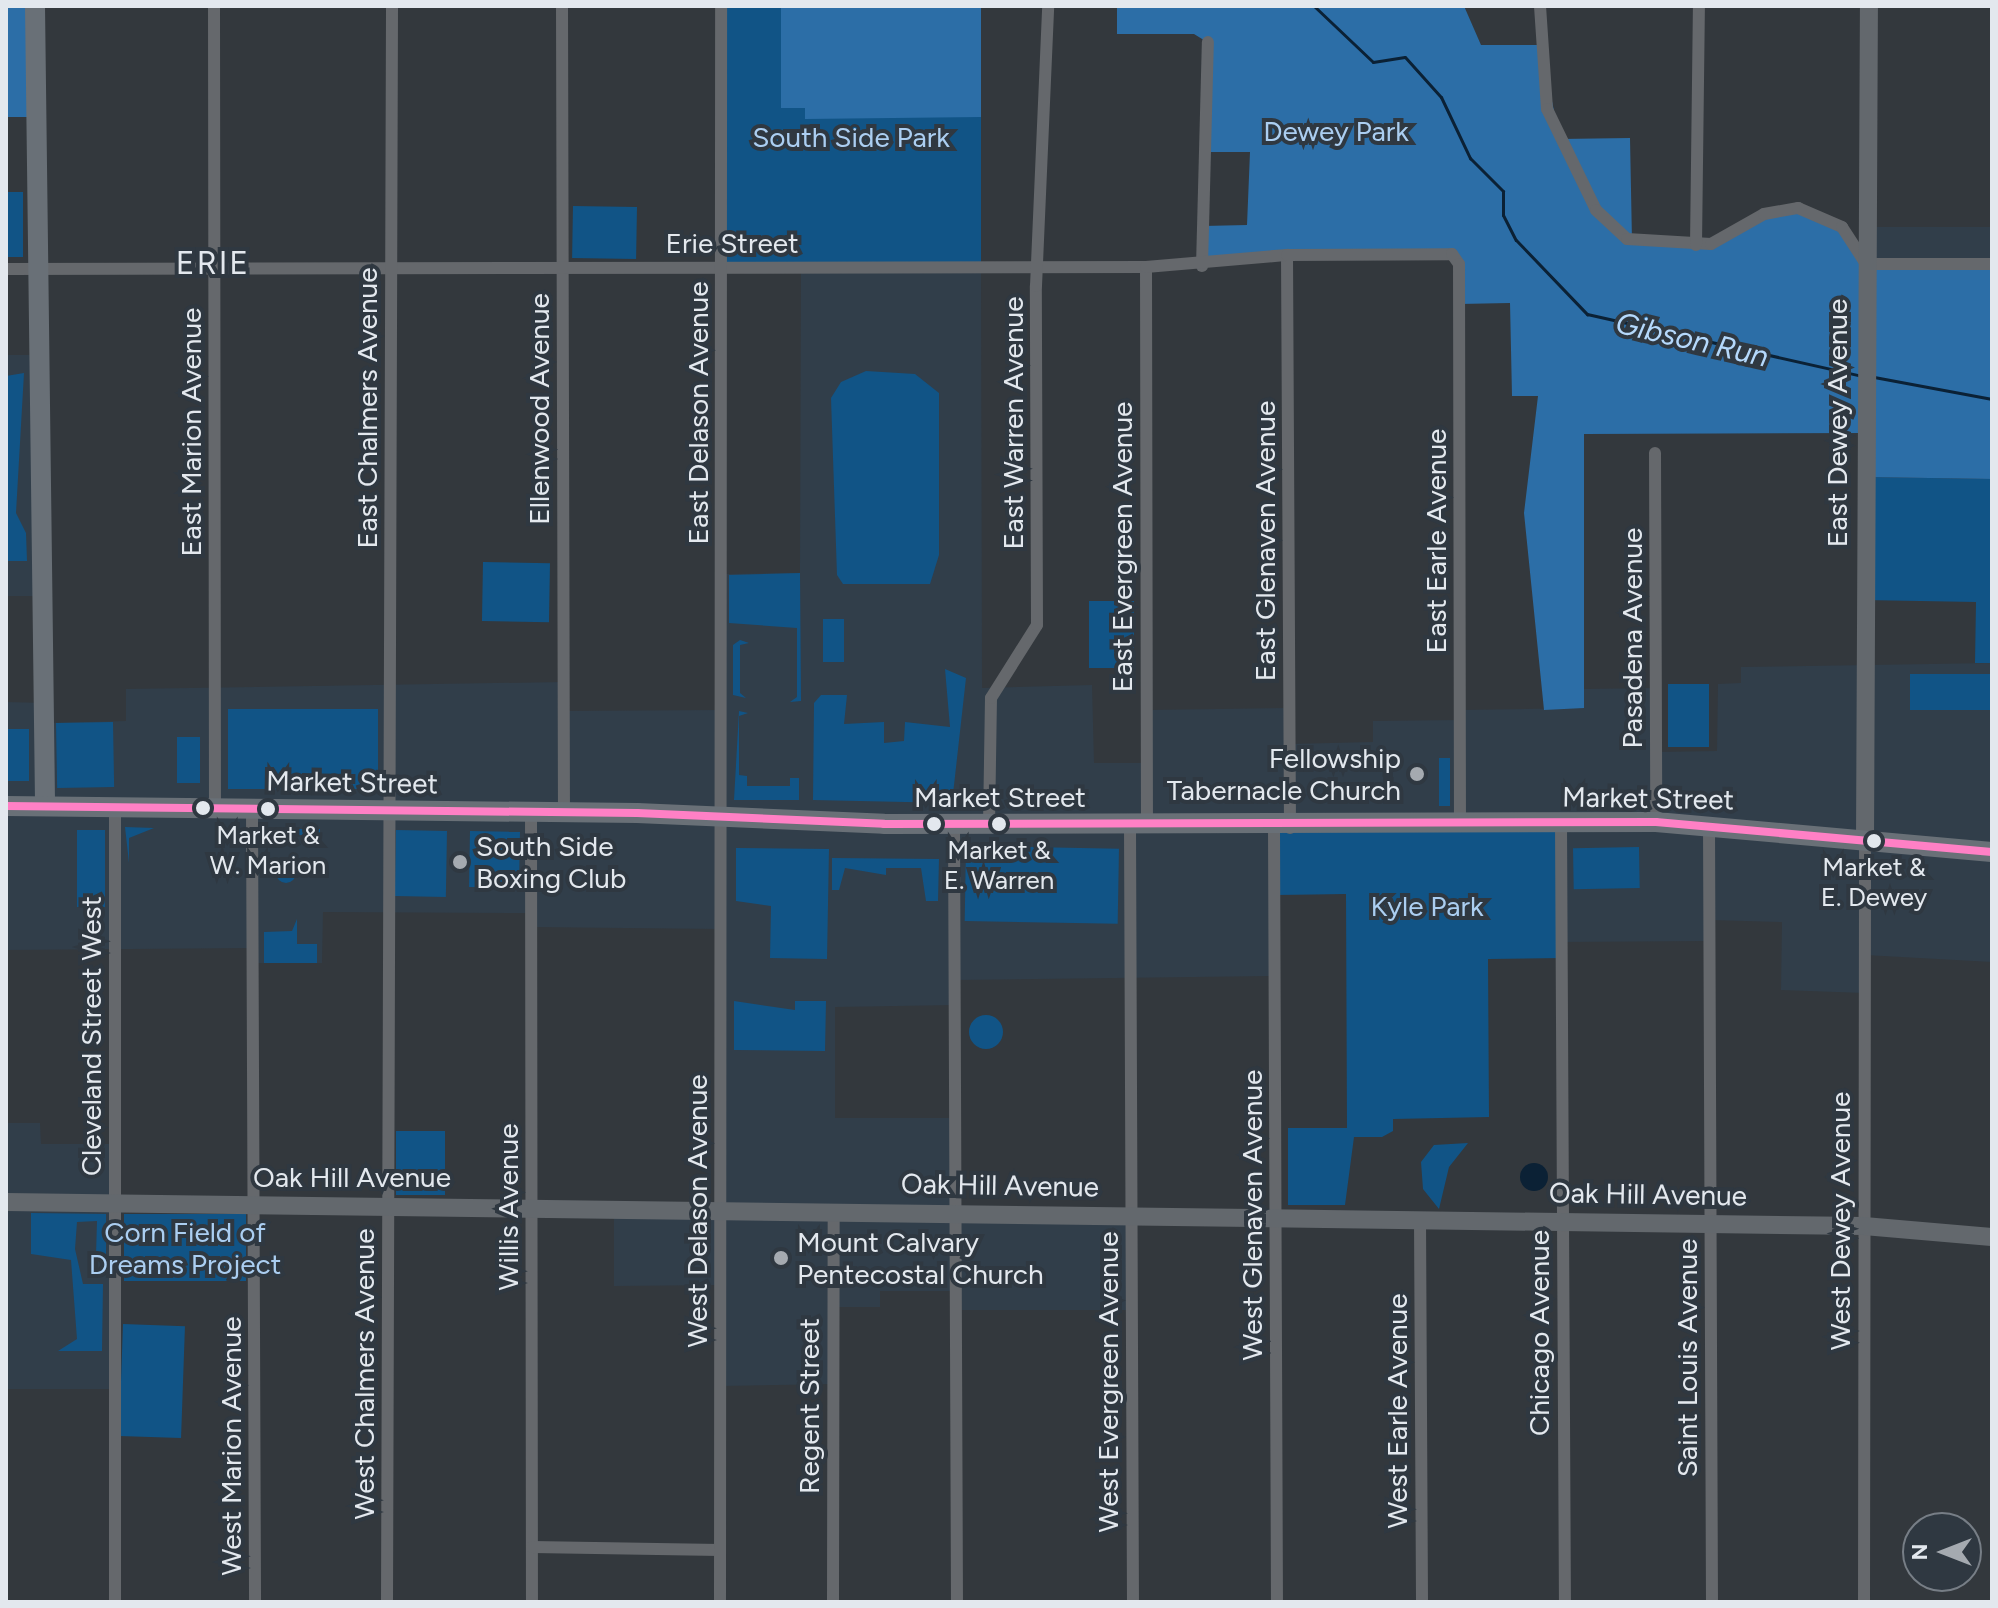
<!DOCTYPE html>
<style>
body{margin:0}
#map{position:relative;width:1998px;height:1608px;overflow:hidden;background:#33383d;font-family:Figtree,sans-serif}
div>[style]{position:absolute}
[style*='--x']{left:calc(var(--x)*1px);top:calc(var(--y)*1px);width:calc(var(--w)*1px);rotate:calc(var(--a)*1deg)}
.built>*{inset:0;background:#313e4a;transform-origin:0 0}
.green>*{inset:0;background:#115486;transform-origin:0 0}
.round{border-radius:50%}
.forest>*{inset:0;background:#2c6ea7;transform-origin:0 0}
.water>*{inset:0;background:#0b2135}
.stream>*{height:3px;margin:-1.5px;padding:0 1.5px;transform-origin:1.5px;border-radius:1.5px;background:#0b2135}
.street>*{height:12px;margin:-6px;padding:0 6px;transform-origin:6px;border-radius:6px;background:#65686c}
.secondary>*{height:18px;margin:-9px;padding:0 9px;transform-origin:9px;border-radius:9px;background:#63686d}
.primary>*{height:20px;margin:-10px;padding:0 10px;transform-origin:10px;border-radius:10px;background:#697077}
.bus-1>*{height:8px;margin:-4px;padding:0 4px;transform-origin:4px;border-radius:4px;background:#ff80c5}
.dots>*{width:22px;height:22px;translate:-50% -50%;box-sizing:border-box;border:4px solid #2f3841;border-radius:50%}
span{translate:-50% -50%;white-space:nowrap;text-align:center;line-height:1.15;-webkit-text-stroke:8px #2f3841;paint-order:stroke}
.bus-label{font-size:26px;color:#e3e8ee}
.park-label{font-size:28px;color:#abcef1}
.street-label{font-size:28px;color:#e3e8ee}
.poi-label{font-size:28px;color:#e3e8ee}
.right{translate:-100% -50%;text-align:right}
.left{translate:0 -50%;text-align:left}
.water-label{font-size:30px;color:#b5d9fc;font-style:italic}
.quarter-label{font-size:32px;color:#e3e8ee;letter-spacing:2px}
.frame{position:absolute;inset:0;border:8px solid #e3e8ee;pointer-events:none}
.north{position:absolute;left:1902px;top:1512px;width:80px;height:80px;box-sizing:border-box;background:#2f3841;border:2px solid #777e86;border-radius:50%;rotate:270deg;font-size:22px;font-weight:700;line-height:32px;text-align:center;color:#e3e8ee}
.north::after{content:'';display:block;margin:auto;width:28px;height:36px;background:#a5aab0;clip-path:polygon(50% 0,100% 100%,50% 72%,0 100%)}
</style>
<div id="map">
<div class="built">
<div style="left:1992px;top:227px;width:37px;height:126px;rotate:90deg"></div>
<div style="clip-path:polygon(801px 267px,981px 267px,982px 688px,1092px 685px,1094px 763px,1147px 763px,1147px 710px,1289px 708px,1290px 744px,1373px 742px,1373px 721px,1460px 720px,1460px 710px,1583px 708px,1584px 689px,1656px 688px,1656px 752px,1717px 751px,1718px 684px,1741px 683px,1741px 667px,1992px 663px,1992px 962px,1865px 955px,1865px 993px,1781px 990px,1782px 922px,1710px 920px,1709px 941px,1561px 942px,1346px 894px,1275px 895px,1275px 976px,955px 980px,955px 1005px,835px 1007px,835px 1118px,955px 1118px,956px 1212px,1131px 1215px,1131px 1310px,956px 1310px,956px 1291px,880px 1291px,880px 1307px,834px 1307px,833px 1384px,720px 1386px,720px 1285px,614px 1286px,614px 1207px,720px 1209px,721px 929px,531px 927px,531px 913px,323px 912px,322px 963px,254px 963px,253px 948px,6px 950px,6px 702px,45px 703px,45px 723px,126px 721px,126px 689px,564px 682px,564px 711px,721px 710px,722px 574px,800px 573px)"></div>
<div style="left:6px;top:355px;width:34px;height:241px"></div>
<div style="clip-path:polygon(6px 1123px,40px 1123px,41px 1144px,115px 1144px,115px 1389px,6px 1389px)"></div>
</div>
<div class="green">
<div style="left:721px;top:6px;width:260px;height:261px"></div>
<div style="left:6px;top:192px;width:17px;height:65px"></div>
<div style="left:573px;top:206px;width:64px;height:52px;rotate:1deg"></div>
<div style="clip-path:polygon(866px 371px,915px 374px,939px 393px,939px 555px,930px 584px,843px 584px,837px 575px,831px 398px,841px 382px)"></div>
<div style="clip-path:polygon(24px 373px,16px 513px,26px 533px,27px 561px,6px 561px,6px 376px)"></div>
<div style="clip-path:polygon(1865px 477px,1992px 479px,1992px 663px,1975px 663px,1976px 602px,1864px 600px)"></div>
<div style="left:483px;top:562px;width:67px;height:59px;rotate:1deg"></div>
<div style="clip-path:polygon(800px 573px,801px 701px,790px 702px,797px 697px,797px 628px,729px 623px,729px 575px)"></div>
<div style="left:1089px;top:601px;width:45px;height:67px"></div>
<div style="left:823px;top:619px;width:21px;height:43px"></div>
<div style="clip-path:polygon(740px 640px,749px 643px,740px 645px,740px 693px,746px 698px,733px 695px,733px 645px)"></div>
<div style="clip-path:polygon(945px 669px,966px 678px,952px 803px,813px 800px,814px 703px,821px 695px,847px 695px,844px 724px,884px 722px,884px 743px,904px 741px,905px 722px,950px 727px)"></div>
<div style="left:1992px;top:674px;width:36px;height:82px;rotate:90deg"></div>
<div style="left:1668px;top:684px;width:41px;height:63px"></div>
<div style="left:228px;top:709px;width:150px;height:80px"></div>
<div style="clip-path:polygon(739px 711px,748px 713px,739px 716px,739px 775px,747px 776px,747px 786px,790px 786px,790px 778px,799px 778px,799px 800px,734px 800px)"></div>
<div style="left:113px;top:722px;width:65px;height:57px;rotate:89deg"></div>
<div style="left:6px;top:729px;width:23px;height:52px"></div>
<div style="left:177px;top:737px;width:23px;height:46px"></div>
<div style="left:1439px;top:758px;width:11px;height:48px"></div>
<div style="clip-path:polygon(1561px 824px,1562px 958px,1488px 959px,1489px 1117px,1393px 1119px,1393px 1131px,1382px 1137px,1354px 1137px,1345px 1205px,1288px 1205px,1288px 1128px,1347px 1128px,1346px 894px,1274px 895px,1274px 828px)"></div>
<div style="clip-path:polygon(125px 827px,154px 828px,129px 838px,129px 863px)"></div>
<div style="clip-path:polygon(263px 829px,320px 829px,320px 835px,269px 835px,263px 845px)"></div>
<div style="left:77px;top:830px;width:28px;height:77px"></div>
<div style="left:396px;top:830px;width:51px;height:66px;rotate:1deg"></div>
<div style="left:470px;top:831px;width:50px;height:56px;rotate:1deg"></div>
<div style="left:966px;top:846px;width:153px;height:75px;rotate:1deg"></div>
<div style="left:1639px;top:847px;width:41px;height:66px;rotate:89deg"></div>
<div style="clip-path:polygon(736px 848px,829px 849px,827px 959px,770px 958px,771px 906px,736px 901px)"></div>
<div style="clip-path:polygon(832px 858px,939px 859px,938px 901px,926px 901px,921px 868px,886px 868px,886px 875px,845px 868px,839px 890px,832px 890px)"></div>
<div class="round" style="left:276px;top:863px;width:20px;height:20px"></div>
<div style="clip-path:polygon(297px 919px,297px 944px,317px 944px,317px 963px,264px 963px,264px 932px,292px 931px)"></div>
<div style="clip-path:polygon(734px 1001px,795px 1010px,795px 1001px,826px 1001px,825px 1051px,734px 1050px)"></div>
<div class="round" style="left:969px;top:1015px;width:34px;height:34px"></div>
<div style="left:396px;top:1131px;width:49px;height:64px"></div>
<div style="clip-path:polygon(1468px 1143px,1449px 1167px,1439px 1209px,1423px 1189px,1421px 1162px,1434px 1145px)"></div>
<div style="clip-path:polygon(31px 1213px,106px 1214px,106px 1255px,96px 1255px,97px 1221px,77px 1222px,75px 1249px,83px 1284px,103px 1284px,102px 1351px,58px 1351px,77px 1339px,71px 1260px,31px 1254px)"></div>
<div style="left:124px;top:1214px;width:122px;height:67px"></div>
<div style="left:123px;top:1324px;width:62px;height:112px;rotate:2deg"></div>
</div>
<div class="forest">
<div style="left:6px;top:6px;width:29px;height:111px"></div>
<div style="clip-path:polygon(781px 6px,981px 6px,981px 117px,805px 119px,805px 108px,781px 108px)"></div>
<div style="clip-path:polygon(1117px 6px,1464px 6px,1481px 45px,1540px 45px,1560px 139px,1630px 138px,1632px 241px,1696px 245px,1787px 208px,1842px 227px,1866px 264px,1992px 264px,1992px 479px,1865px 477px,1865px 433px,1584px 434px,1584px 708px,1544px 710px,1524px 513px,1538px 396px,1512px 396px,1510px 303px,1459px 304px,1456px 258px,1287px 255px,1202px 266px,1203px 226px,1247px 225px,1250px 152px,1205px 152px,1207px 42px,1194px 34px,1117px 34px)"></div>
</div>
<div class="water">
<div class="round" style="left:1520px;top:1163px;width:28px;height:28px"></div>
</div>
<div class="stream">
<div style="--x:1314;--y:6;--w:81;--a:43.5"></div>
<div style="--x:1373;--y:62;--w:32;--a:-9"></div>
<div style="--x:1405;--y:57;--w:54;--a:48"></div>
<div style="--x:1441;--y:97;--w:68;--a:64.6"></div>
<div style="--x:1470;--y:158;--w:47;--a:45"></div>
<div style="--x:1503;--y:191;--w:24;--a:90"></div>
<div style="--x:1503;--y:215;--w:28;--a:63"></div>
<div style="--x:1516;--y:240;--w:103;--a:46.2"></div>
<div style="--x:1587;--y:314;--w:278;--a:12.7"></div>
<div style="--x:1874;--y:377;--w:120;--a:10.6"></div>
</div>
<div class="street">
<div style="--x:214;--y:6;--w:803;--a:89.93"></div>
<div style="--x:562;--y:6;--w:807;--a:89.86"></div>
<div style="--x:1540;--y:6;--w:103;--a:86.1"></div>
<div style="--x:1547;--y:109;--w:112;--a:64.1"></div>
<div style="--x:1596;--y:210;--w:42;--a:43.1"></div>
<div style="--x:1627;--y:239;--w:84;--a:3.4"></div>
<div style="--x:1711;--y:244;--w:61;--a:-29.5"></div>
<div style="--x:1764;--y:214;--w:35;--a:-10"></div>
<div style="--x:1798;--y:208;--w:48;--a:23.4"></div>
<div style="--x:1842;--y:227;--w:44;--a:57"></div>
<div style="--x:1866;--y:264;--w:126;--a:0"></div>
<div style="--x:1696;--y:245;--w:239;--a:-89.3"></div>
<div style="--x:1287;--y:255;--w:573;--a:89.7"></div>
<div style="--x:1202;--y:266;--w:224;--a:-88.5"></div>
<div style="--x:1146;--y:267;--w:559;--a:89.9"></div>
<div style="--x:6;--y:269;--w:1140;--a:-0.1"></div>
<div style="--x:1146;--y:267;--w:142;--a:-4.9"></div>
<div style="--x:1287;--y:255;--w:165;--a:-0.3"></div>
<div style="--x:1452;--y:254;--w:12;--a:55"></div>
<div style="--x:1459;--y:264;--w:561;--a:89.9"></div>
<div style="--x:1655;--y:453;--w:369;--a:89.8"></div>
<div style="--x:252;--y:809;--w:793;--a:89.78"></div>
<div style="--x:531;--y:812;--w:790;--a:89.93"></div>
<div style="--x:1561;--y:824;--w:778;--a:89.71"></div>
<div style="--x:954;--y:825;--w:777;--a:89.78"></div>
<div style="--x:989;--y:825;--w:127;--a:-89.1"></div>
<div style="--x:991;--y:698;--w:86;--a:-57.8"></div>
<div style="--x:1037;--y:625;--w:339;--a:-90.2"></div>
<div style="--x:1036;--y:286;--w:280;--a:-87.5"></div>
<div style="--x:1709;--y:825;--w:777;--a:89.78"></div>
<div style="--x:1130;--y:826;--w:776;--a:89.78"></div>
<div style="--x:1274;--y:828;--w:774;--a:89.78"></div>
<div style="--x:1420;--y:1219;--w:383;--a:89.7"></div>
<div style="--x:532;--y:1547;--w:188;--a:0.9"></div>
<div style="--x:115;--y:1602;--w:795;--a:-90"></div>
<div style="--x:387;--y:1602;--w:1596;--a:-89.82"></div>
<div style="--x:720;--y:1602;--w:1596;--a:-89.96"></div>
<div style="--x:833;--y:1602;--w:391;--a:-89.9"></div>
<div style="--x:1864;--y:1602;--w:762;--a:-89.92"></div>
</div>
<div class="secondary">
<div style="--x:1865;--y:840;--w:834;--a:-89.73"></div>
<div style="--x:6;--y:1202;--w:1858;--a:0.74"></div>
<div style="--x:1864;--y:1226;--w:128;--a:4.9"></div>
</div>
<div class="primary">
<div style="--x:35;--y:6;--w:800;--a:89.28"></div>
<div style="--x:6;--y:806;--w:631;--a:0.64"></div>
<div style="--x:637;--y:813;--w:247;--a:2.5"></div>
<div style="--x:884;--y:824;--w:772;--a:-0.15"></div>
<div style="--x:1656;--y:822;--w:337;--a:5.1"></div>
</div>
<div class="bus-1">
<div style="--x:6;--y:806;--w:631;--a:0.64"></div>
<div style="--x:637;--y:813;--w:247;--a:2.5"></div>
<div style="--x:884;--y:824;--w:772;--a:-0.15"></div>
<div style="--x:1656;--y:822;--w:337;--a:5.1"></div>
</div>
<div class="dots">
<div style="left:1417px;top:774px;background:#a5aab0"></div>
<div style="left:203px;top:808px;background:#e3e8ee"></div>
<div style="left:268px;top:809px;background:#e3e8ee"></div>
<div style="left:934px;top:824px;background:#e3e8ee"></div>
<div style="left:999px;top:824px;background:#e3e8ee"></div>
<div style="left:1874px;top:841px;background:#e3e8ee"></div>
<div style="left:460px;top:862px;background:#a5aab0"></div>
<div style="left:781px;top:1258px;background:#a5aab0"></div>
</div>
<div class="bus-label">
<span style="left:268px;top:851px">Market &amp;<br>W. Marion</span>
<span style="left:999px;top:866px">Market &amp;<br>E. Warren</span>
<span style="left:1874px;top:883px">Market &amp;<br>E. Dewey</span>
</div>
<div class="park-label">
<span style="left:1336px;top:131px">Dewey Park</span>
<span style="left:851px;top:137px">South Side Park</span>
<span style="left:1427px;top:906px">Kyle Park</span>
<span style="left:185px;top:1248px">Corn Field of<br>Dreams Project</span>
</div>
<div class="street-label">
<span style="left:732px;top:243px">Erie Street</span>
<span style="left:367px;top:408px;rotate:-90deg">East Chalmers Avenue</span>
<span style="left:539px;top:409px;rotate:-90deg">Ellenwood Avenue</span>
<span style="left:698px;top:413px;rotate:-90deg">East Delason Avenue</span>
<span style="left:1013px;top:423px;rotate:-90deg">East Warren Avenue</span>
<span style="left:1837px;top:423px;rotate:-90deg">East Dewey Avenue</span>
<span style="left:191px;top:432px;rotate:-90deg">East Marion Avenue</span>
<span style="left:1265px;top:541px;rotate:-90deg">East Glenaven Avenue</span>
<span style="left:1436px;top:541px;rotate:-90deg">East Earle Avenue</span>
<span style="left:1122px;top:547px;rotate:-90deg">East Evergreen Avenue</span>
<span style="left:1632px;top:638px;rotate:-90deg">Pasadena Avenue</span>
<span style="left:352px;top:782px;rotate:1deg">Market Street</span>
<span style="left:1000px;top:797px">Market Street</span>
<span style="left:1648px;top:798px;rotate:1deg">Market Street</span>
<span style="left:91px;top:1036px;rotate:-90deg">Cleveland Street West</span>
<span style="left:352px;top:1177px">Oak Hill Avenue</span>
<span style="left:1000px;top:1185px;rotate:1deg">Oak Hill Avenue</span>
<span style="left:1648px;top:1194px;rotate:1deg">Oak Hill Avenue</span>
<span style="left:508px;top:1207px;rotate:-90deg">Willis Avenue</span>
<span style="left:697px;top:1211px;rotate:-90deg">West Delason Avenue</span>
<span style="left:1252px;top:1215px;rotate:-90deg">West Glenaven Avenue</span>
<span style="left:1840px;top:1221px;rotate:-90deg">West Dewey Avenue</span>
<span style="left:1539px;top:1333px;rotate:-90deg">Chicago Avenue</span>
<span style="left:1687px;top:1358px;rotate:-90deg">Saint Louis Avenue</span>
<span style="left:364px;top:1374px;rotate:-90deg">West Chalmers Avenue</span>
<span style="left:1108px;top:1382px;rotate:-90deg">West Evergreen Avenue</span>
<span style="left:809px;top:1406px;rotate:-90deg">Regent Street</span>
<span style="left:1397px;top:1411px;rotate:-90deg">West Earle Avenue</span>
<span style="left:231px;top:1446px;rotate:-90deg">West Marion Avenue</span>
</div>
<div class="poi-label">
<span class="right" style="left:1401px;top:774px">Fellowship<br>Tabernacle Church</span>
<span class="left" style="left:476px;top:862px">South Side<br>Boxing Club</span>
<span class="left" style="left:797px;top:1258px">Mount Calvary<br>Pentecostal Church</span>
</div>
<div class="water-label">
<span style="left:1692px;top:340px;rotate:13deg">Gibson Run</span>
</div>
<div class="quarter-label">
<span style="left:213px;top:263px">ERIE</span>
</div>
<div class="frame"></div>
<div class="north">N</div>
</div>
